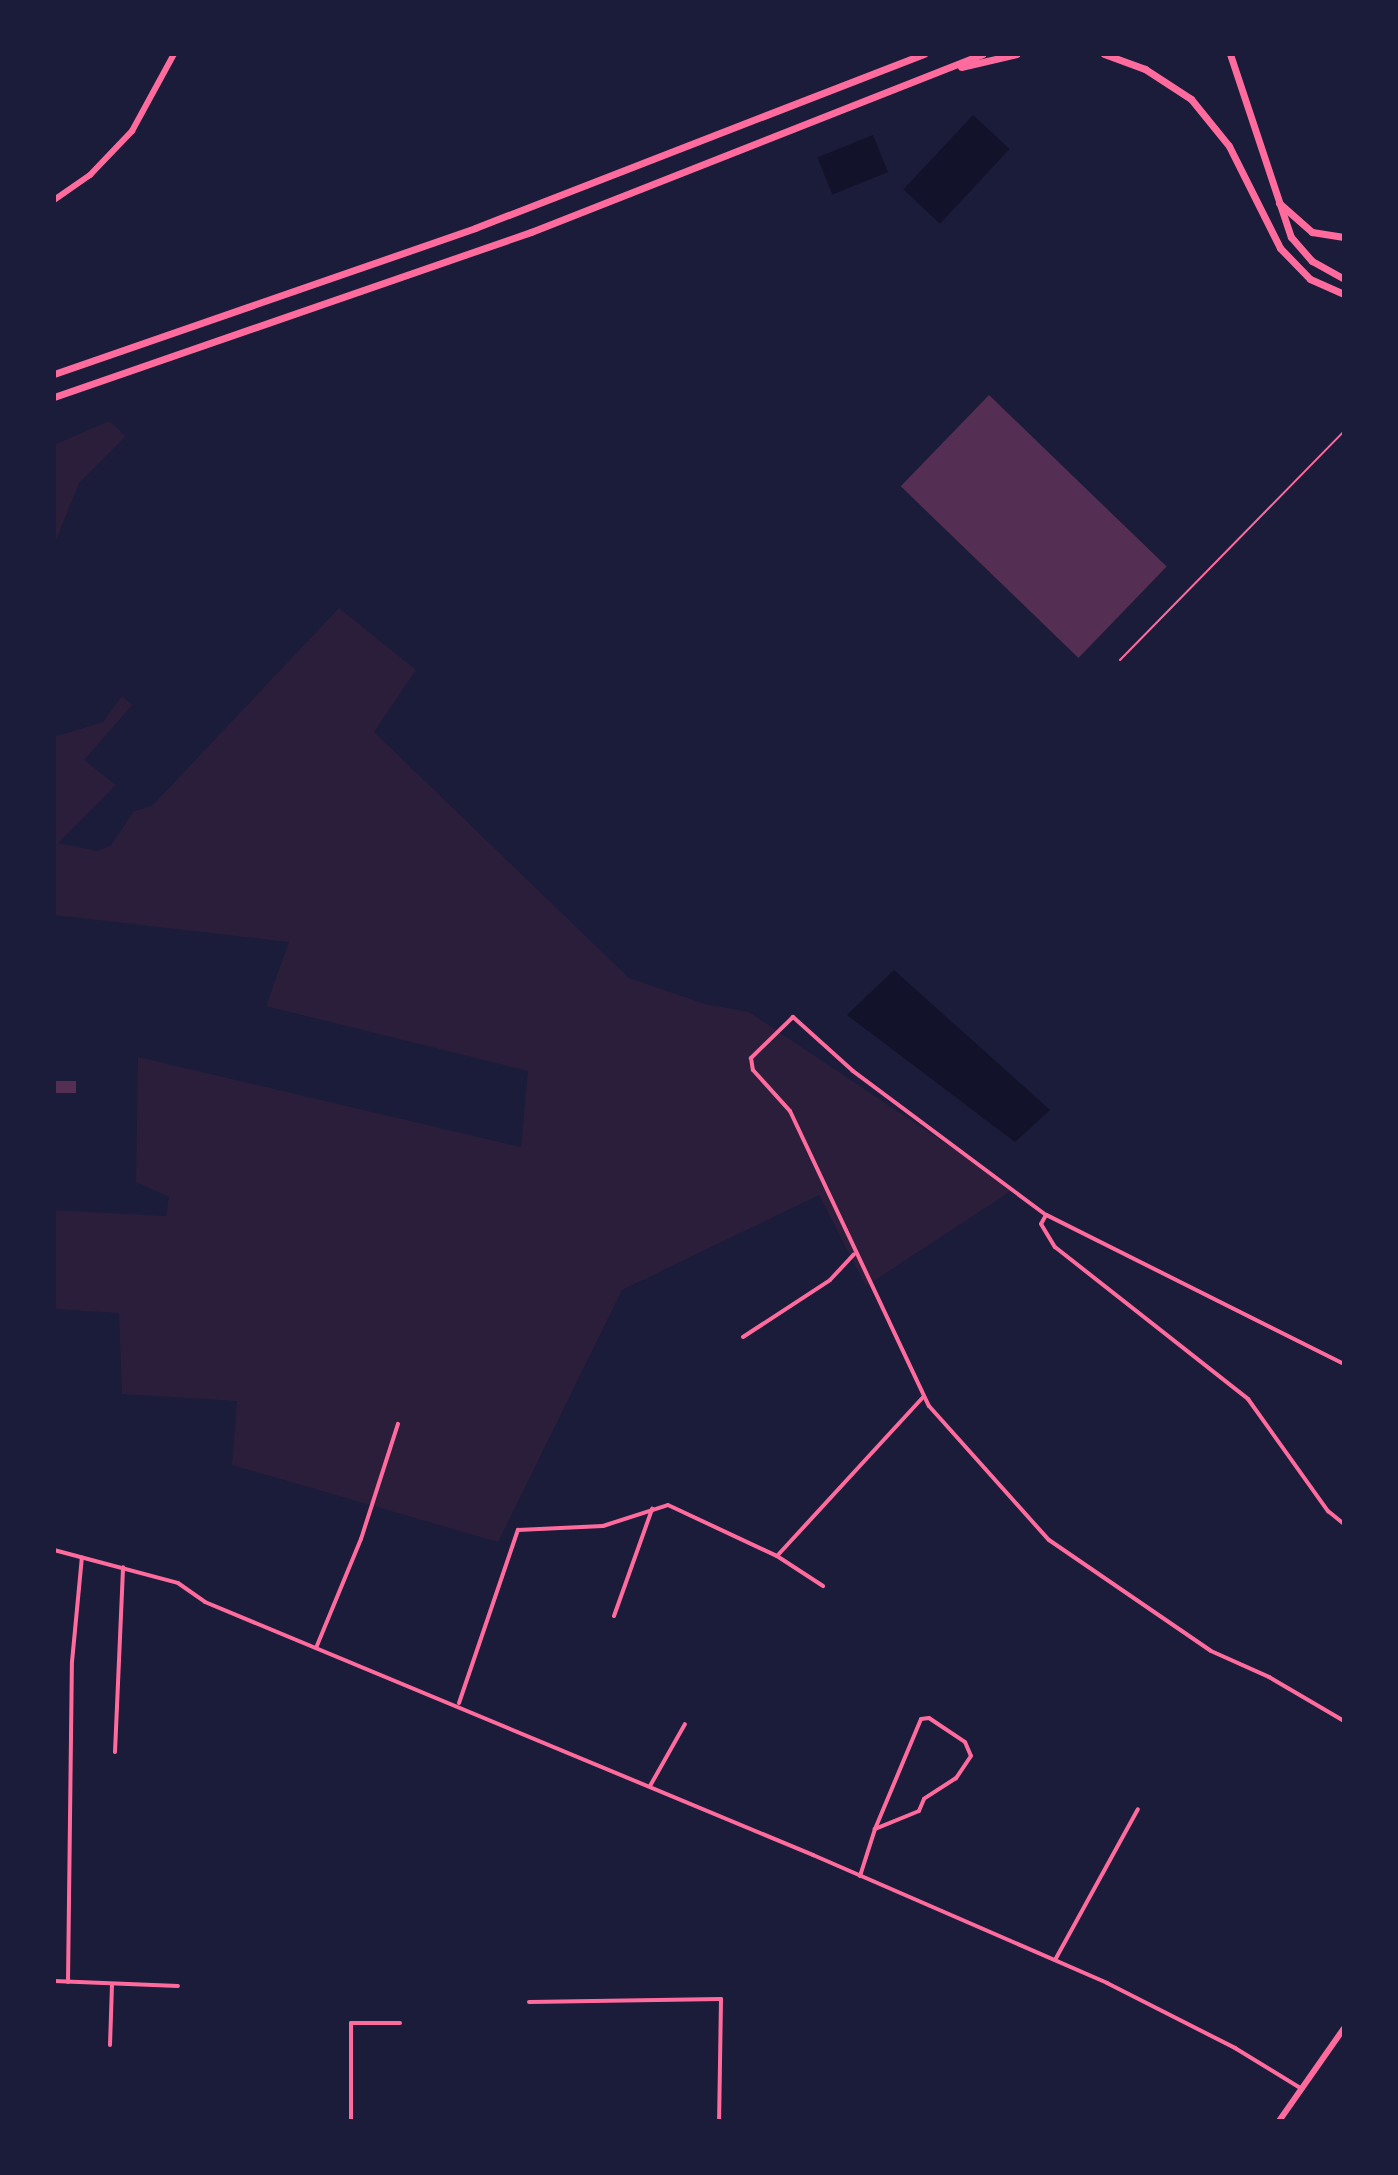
<!DOCTYPE html>
<style>
body{margin:0}
#map{position:relative;width:1398px;height:2175px;overflow:hidden;background:#1b1b3a;font-family:"IBM Plex Serif",serif}
div>[style]{position:absolute}
[style*='--x']{left:calc(var(--x)*1px);top:calc(var(--y)*1px);width:calc(var(--w)*1px);rotate:calc(var(--a)*1deg)}
.green>*{inset:0;background:#2a1e3b}
.water>*{inset:0;background:#12122b;transform-origin:0 0}
.building>*{inset:0;background:#542f53;transform-origin:0 0}
.service>*{height:2px;margin:-1px;padding:0 1px;transform-origin:1px;border-radius:1px;background:#ff6b9d}
.minor>*{height:4px;margin:-2px;padding:0 2px;transform-origin:2px;border-radius:2px;background:#ff6b9d}
.secondary>*{height:6px;margin:-3px;padding:0 3px;transform-origin:3px;border-radius:3px;background:#ff6b9d}
.trunk>*{height:7px;margin:-3.5px;padding:0 3.5px;transform-origin:3.5px;border-radius:3.5px;background:#ff6b9d}
span{translate:-50% -50%;white-space:nowrap;text-align:center;line-height:1.15;-webkit-text-stroke:8px #1b1b3a;paint-order:stroke}
.frame{position:absolute;inset:0;border:56px solid #1b1b3a;pointer-events:none}
</style>
<div id="map">
<div class="green">
<div style="clip-path:polygon(109px 421px,126px 436px,79px 483px,55px 543px,54px 445px)"></div>
<div style="clip-path:polygon(339px 608px,416px 670px,374px 732px,629px 978px,705px 1004px,749px 1012px,1014px 1189px,866px 1286px,819px 1195px,622px 1290px,498px 1542px,232px 1465px,237px 1401px,122px 1394px,119px 1313px,54px 1309px,54px 1210px,166px 1216px,169px 1197px,136px 1182px,138px 1057px,521px 1147px,528px 1071px,266px 1006px,289px 942px,54px 915px,54px 737px,103px 722px,122px 696px,132px 705px,84px 760px,116px 785px,58px 843px,98px 851px,111px 845px,134px 811px,152px 806px)"></div>
</div>
<div class="water">
<div style="left:973px;top:115px;width:50px;height:102px;rotate:43deg"></div>
<div style="left:873px;top:135px;width:40px;height:60px;rotate:68deg"></div>
<div style="clip-path:polygon(894px 970px,1050px 1110px,1015px 1142px,847px 1015px)"></div>
</div>
<div class="building">
<div style="left:989px;top:395px;width:247px;height:127px;rotate:44deg"></div>
<div style="left:54px;top:1081px;width:22px;height:12px"></div>
</div>
<div class="service">
<div style="--x:1120;--y:660;--w:320;--a:-45.6"></div>
</div>
<div class="minor">
<div style="--x:1046;--y:1215;--w:10;--a:119"></div>
<div style="--x:1041;--y:1224;--w:27;--a:59"></div>
<div style="--x:1055;--y:1247;--w:246;--a:38.2"></div>
<div style="--x:1248;--y:1399;--w:138;--a:54.5"></div>
<div style="--x:1328;--y:1511;--w:21;--a:39"></div>
<div style="--x:743;--y:1337;--w:104;--a:-33.2"></div>
<div style="--x:830;--y:1280;--w:35;--a:-47"></div>
<div style="--x:1344;--y:1364;--w:333;--a:-153.4"></div>
<div style="--x:1046;--y:1215;--w:241;--a:-143.3"></div>
<div style="--x:853;--y:1071;--w:81;--a:-138"></div>
<div style="--x:793;--y:1017;--w:59;--a:135.7"></div>
<div style="--x:751;--y:1058;--w:12;--a:81"></div>
<div style="--x:753;--y:1070;--w:55;--a:47.9"></div>
<div style="--x:790;--y:1111;--w:326;--a:64.8"></div>
<div style="--x:929;--y:1406;--w:180;--a:48.2"></div>
<div style="--x:1049;--y:1540;--w:196;--a:34.4"></div>
<div style="--x:1211;--y:1651;--w:64;--a:24.1"></div>
<div style="--x:1269;--y:1677;--w:87;--a:30.4"></div>
<div style="--x:54;--y:1550;--w:128;--a:14.9"></div>
<div style="--x:178;--y:1583;--w:33;--a:35"></div>
<div style="--x:205;--y:1602;--w:659;--a:22.59"></div>
<div style="--x:813;--y:1855;--w:321;--a:23.5"></div>
<div style="--x:1107;--y:1983;--w:144;--a:26.9"></div>
<div style="--x:1235;--y:2048;--w:79;--a:31.5"></div>
<div style="--x:777;--y:1556;--w:55;--a:33.1"></div>
<div style="--x:614;--y:1616;--w:114;--a:-70.4"></div>
<div style="--x:316;--y:1648;--w:118;--a:-67.6"></div>
<div style="--x:361;--y:1539;--w:121;--a:-72.2"></div>
<div style="--x:459;--y:1703;--w:183;--a:-71.2"></div>
<div style="--x:518;--y:1530;--w:85;--a:-2.7"></div>
<div style="--x:603;--y:1526;--w:68;--a:-17.9"></div>
<div style="--x:668;--y:1505;--w:120;--a:25.1"></div>
<div style="--x:777;--y:1556;--w:216;--a:-47.4"></div>
<div style="--x:115;--y:1752;--w:185;--a:-87.5"></div>
<div style="--x:650;--y:1786;--w:71;--a:-60.6"></div>
<div style="--x:860;--y:1876;--w:49;--a:-72.3"></div>
<div style="--x:875;--y:1829;--w:119;--a:-67.3"></div>
<div style="--x:921;--y:1719;--w:8;--a:-7"></div>
<div style="--x:929;--y:1718;--w:43;--a:33.7"></div>
<div style="--x:965;--y:1742;--w:15;--a:67"></div>
<div style="--x:971;--y:1756;--w:27;--a:124"></div>
<div style="--x:956;--y:1778;--w:38;--a:147"></div>
<div style="--x:924;--y:1799;--w:13;--a:113"></div>
<div style="--x:919;--y:1811;--w:48;--a:157.8"></div>
<div style="--x:1055;--y:1960;--w:172;--a:-61.2"></div>
<div style="--x:54;--y:1981;--w:124;--a:2.3"></div>
<div style="--x:68;--y:1982;--w:320;--a:-89.3"></div>
<div style="--x:72;--y:1662;--w:105;--a:-84.6"></div>
<div style="--x:529;--y:2002;--w:192;--a:-0.9"></div>
<div style="--x:721;--y:1999;--w:122;--a:90.9"></div>
<div style="--x:110;--y:2045;--w:60;--a:-88.1"></div>
<div style="--x:351;--y:2121;--w:98;--a:-90"></div>
<div style="--x:351;--y:2023;--w:49;--a:0"></div>
</div>
<div class="secondary">
<div style="--x:54;--y:200;--w:44;--a:-34.8"></div>
<div style="--x:90;--y:175;--w:61;--a:-46.3"></div>
<div style="--x:132;--y:131;--w:88;--a:-61.4"></div>
<div style="--x:1279;--y:2121;--w:113;--a:-55"></div>
</div>
<div class="trunk">
<div style="--x:1104;--y:54;--w:44;--a:20.1"></div>
<div style="--x:1145;--y:69;--w:55;--a:33.1"></div>
<div style="--x:1191;--y:99;--w:60;--a:51"></div>
<div style="--x:1229;--y:146;--w:114;--a:63.4"></div>
<div style="--x:1280;--y:248;--w:43;--a:45.9"></div>
<div style="--x:1310;--y:279;--w:37;--a:24"></div>
<div style="--x:1230;--y:54;--w:193;--a:71.6"></div>
<div style="--x:1291;--y:237;--w:32;--a:49"></div>
<div style="--x:1312;--y:261;--w:37;--a:29"></div>
<div style="--x:961;--y:67;--w:57;--a:-13.1"></div>
<div style="--x:1279;--y:203;--w:44;--a:41.3"></div>
<div style="--x:1312;--y:232;--w:32;--a:9"></div>
<div style="--x:54;--y:374;--w:446;--a:-19.1"></div>
<div style="--x:475;--y:228;--w:482;--a:-21.2"></div>
<div style="--x:54;--y:397;--w:505;--a:-19.08"></div>
<div style="--x:531;--y:232;--w:485;--a:-21.5"></div>
</div>
<div class="frame"></div>
</div>
